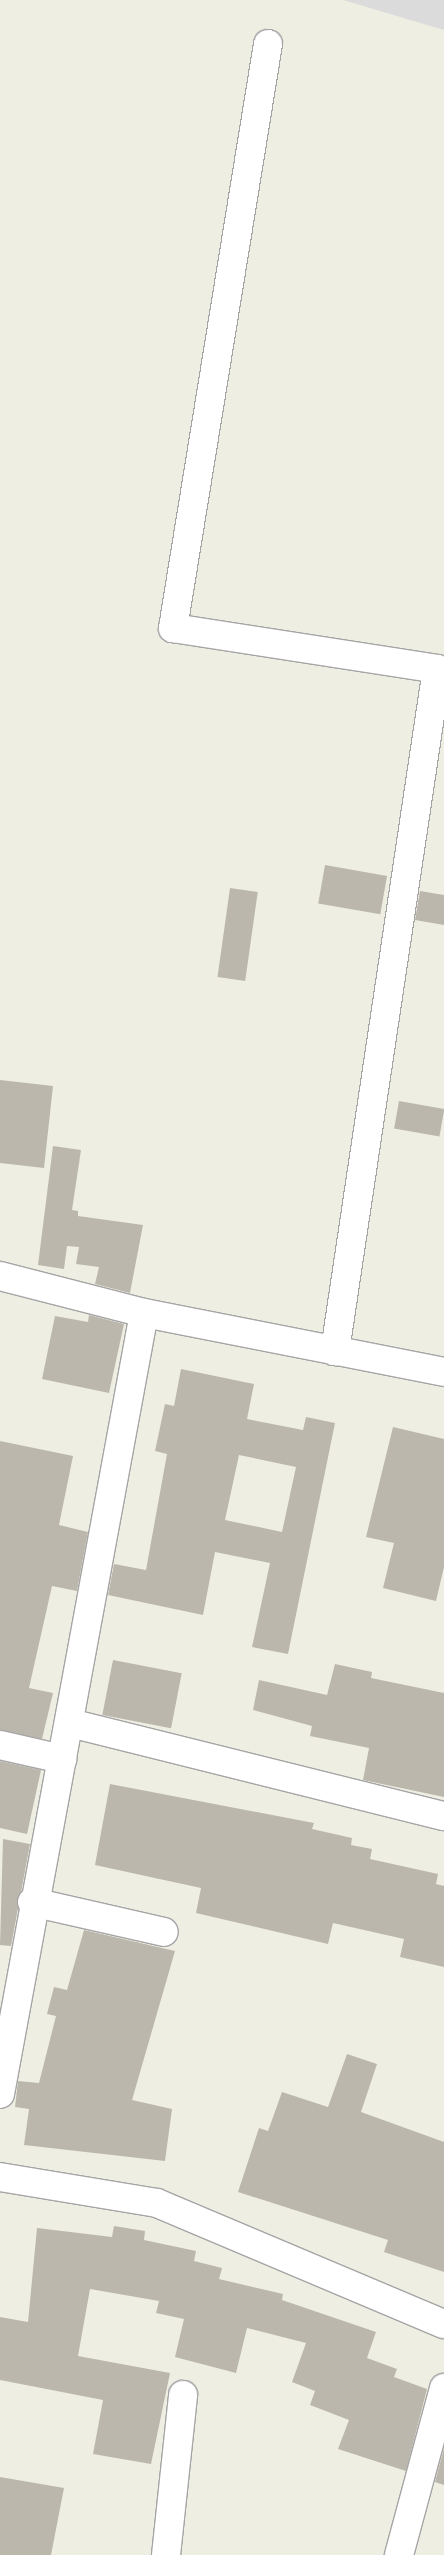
<!DOCTYPE html>
<style>
body{margin:0}
#map{position:relative;width:444px;height:2555px;overflow:hidden;background:#efeee3;font-family:"Fira Sans",sans-serif}
div>[style]{position:absolute}
[style*='--x']{left:calc(var(--x)*1px);top:calc(var(--y)*1px);width:calc(var(--w)*1px);rotate:calc(var(--a)*1deg)}
.residential>*{inset:0;background:#dcdbdb}
.building>*{inset:0;background:#bcb7ad;transform-origin:0 0}
.roads{filter:drop-shadow(1px 0 #a5a5a5) drop-shadow(-1px 0 #a5a5a5) drop-shadow(0 1px #a5a5a5) drop-shadow(0 -1px #a5a5a5)}
.street>*{height:28px;margin:-14px;padding:0 14px;transform-origin:14px;border-radius:14px;background:#fff}
span{translate:-50% -50%;white-space:nowrap;text-align:center;line-height:1.15;-webkit-text-stroke:4px #fff;paint-order:stroke}
</style>
<div id="map">
<div class="residential">
<div style="clip-path:polygon(343px 0,444px 0,444px 30px)"></div>
</div>
<div class="building">
<div style="left:325px;top:865px;width:63px;height:39px;rotate:10deg"></div>
<div style="left:230px;top:888px;width:28px;height:90px;rotate:8deg"></div>
<div style="clip-path:polygon(420px 891px,444px 895px,444px 925px,415px 920px)"></div>
<div style="clip-path:polygon(0 1080px,53px 1086px,44px 1168px,0 1163px)"></div>
<div style="left:399px;top:1101px;width:46px;height:28px;rotate:10deg"></div>
<div style="clip-path:polygon(53px 1146px,81px 1150px,72px 1210px,78px 1211px,78px 1216px,143px 1225px,130px 1293px,95px 1284px,99px 1267px,76px 1264px,79px 1247px,67px 1246px,64px 1269px,38px 1265px)"></div>
<div style="clip-path:polygon(89px 1315px,124px 1324px,109px 1393px,42px 1379px,55px 1316px,88px 1322px)"></div>
<div style="clip-path:polygon(evenodd,181px 1369px,254px 1384px,247px 1419px,303px 1430px,306px 1417px,335px 1423px,288px 1654px,252px 1647px,270px 1563px,215px 1552px,203px 1615px,108px 1595px,114px 1564px,146px 1570px,167px 1454px,155px 1451px,165px 1404px,174px 1406px,181px 1369px,239px 1455px,296px 1467px,282px 1532px,225px 1520px,239px 1455px)"></div>
<div style="clip-path:polygon(393px 1427px,444px 1439px,444px 1567px,436px 1601px,383px 1588px,394px 1543px,366px 1537px)"></div>
<div style="clip-path:polygon(0 1441px,73px 1456px,59px 1525px,88px 1532px,77px 1591px,52px 1586px,29px 1688px,53px 1693px,42px 1739px,0 1730px)"></div>
<div style="left:113px;top:1660px;width:70px;height:56px;rotate:11deg"></div>
<div style="clip-path:polygon(335px 1664px,372px 1672px,371px 1678px,444px 1693px,444px 1797px,363px 1780px,369px 1748px,310px 1736px,312px 1726px,253px 1710px,259px 1680px,327px 1695px)"></div>
<div style="clip-path:polygon(0 1761px,41px 1770px,27px 1834px,0 1828px)"></div>
<div style="clip-path:polygon(110px 1784px,314px 1823px,312px 1829px,352px 1838px,351px 1845px,372px 1849px,370px 1859px,438px 1874px,436px 1884px,444px 1886px,444px 1967px,400px 1957px,404px 1939px,333px 1923px,328px 1944px,196px 1913px,201px 1888px,95px 1865px)"></div>
<div style="clip-path:polygon(3px 1839px,30px 1844px,11px 1946px,0 1945px)"></div>
<div style="clip-path:polygon(84px 1930px,175px 1951px,132px 2100px,172px 2109px,165px 2161px,24px 2145px,29px 2109px,15px 2107px,18px 2081px,39px 2083px,56px 2016px,47px 2014px,54px 1987px,67px 1990px)"></div>
<div style="clip-path:polygon(347px 2054px,377px 2064px,361px 2112px,444px 2142px,444px 2272px,384px 2252px,388px 2240px,238px 2192px,259px 2128px,268px 2131px,282px 2092px,328px 2107px)"></div>
<div style="clip-path:polygon(114px 2226px,145px 2231px,144px 2240px,196px 2251px,194px 2261px,222px 2268px,219px 2279px,283px 2294px,282px 2300px,376px 2332px,367px 2358px,397px 2369px,394px 2377px,427px 2389px,406px 2471px,338px 2449px,349px 2420px,310px 2405px,315px 2391px,292px 2382px,306px 2343px,247px 2328px,236px 2373px,175px 2357px,184px 2319px,156px 2313px,159px 2301px,90px 2289px,78px 2356px,170px 2373px,151px 2464px,93px 2454px,103px 2400px,0 2380px,0 2317px,28px 2322px,37px 2228px,112px 2237px)"></div>
<div style="clip-path:polygon(444px 2448px,444px 2485px,435px 2482px)"></div>
<div style="clip-path:polygon(0 2477px,64px 2488px,51px 2555px,0 2555px)"></div>
</div>
<div class="roads">
<div class="street">
<div style="--x:268;--y:44;--w:592;--a:99.24"></div>
<div style="--x:173;--y:628;--w:267;--a:8.8"></div>
<div style="--x:437;--y:669;--w:690;--a:98.51"></div>
<div style="--x:0;--y:1276;--w:149;--a:14.4"></div>
<div style="--x:144;--y:1313;--w:306;--a:11.1"></div>
<div style="--x:70;--y:1723;--w:385;--a:14"></div>
<div style="--x:0;--y:1745;--w:64;--a:12.7"></div>
<div style="--x:32;--y:1902;--w:135;--a:12.8"></div>
<div style="--x:0;--y:2094;--w:794;--a:-79.55"></div>
<div style="--x:0;--y:2177;--w:159;--a:9.4"></div>
<div style="--x:157;--y:2203;--w:311;--a:22.9"></div>
<div style="--x:166;--y:2555;--w:161;--a:-83.9"></div>
<div style="--x:399;--y:2555;--w:173;--a:-74.9"></div>
</div>
</div>
</div>
